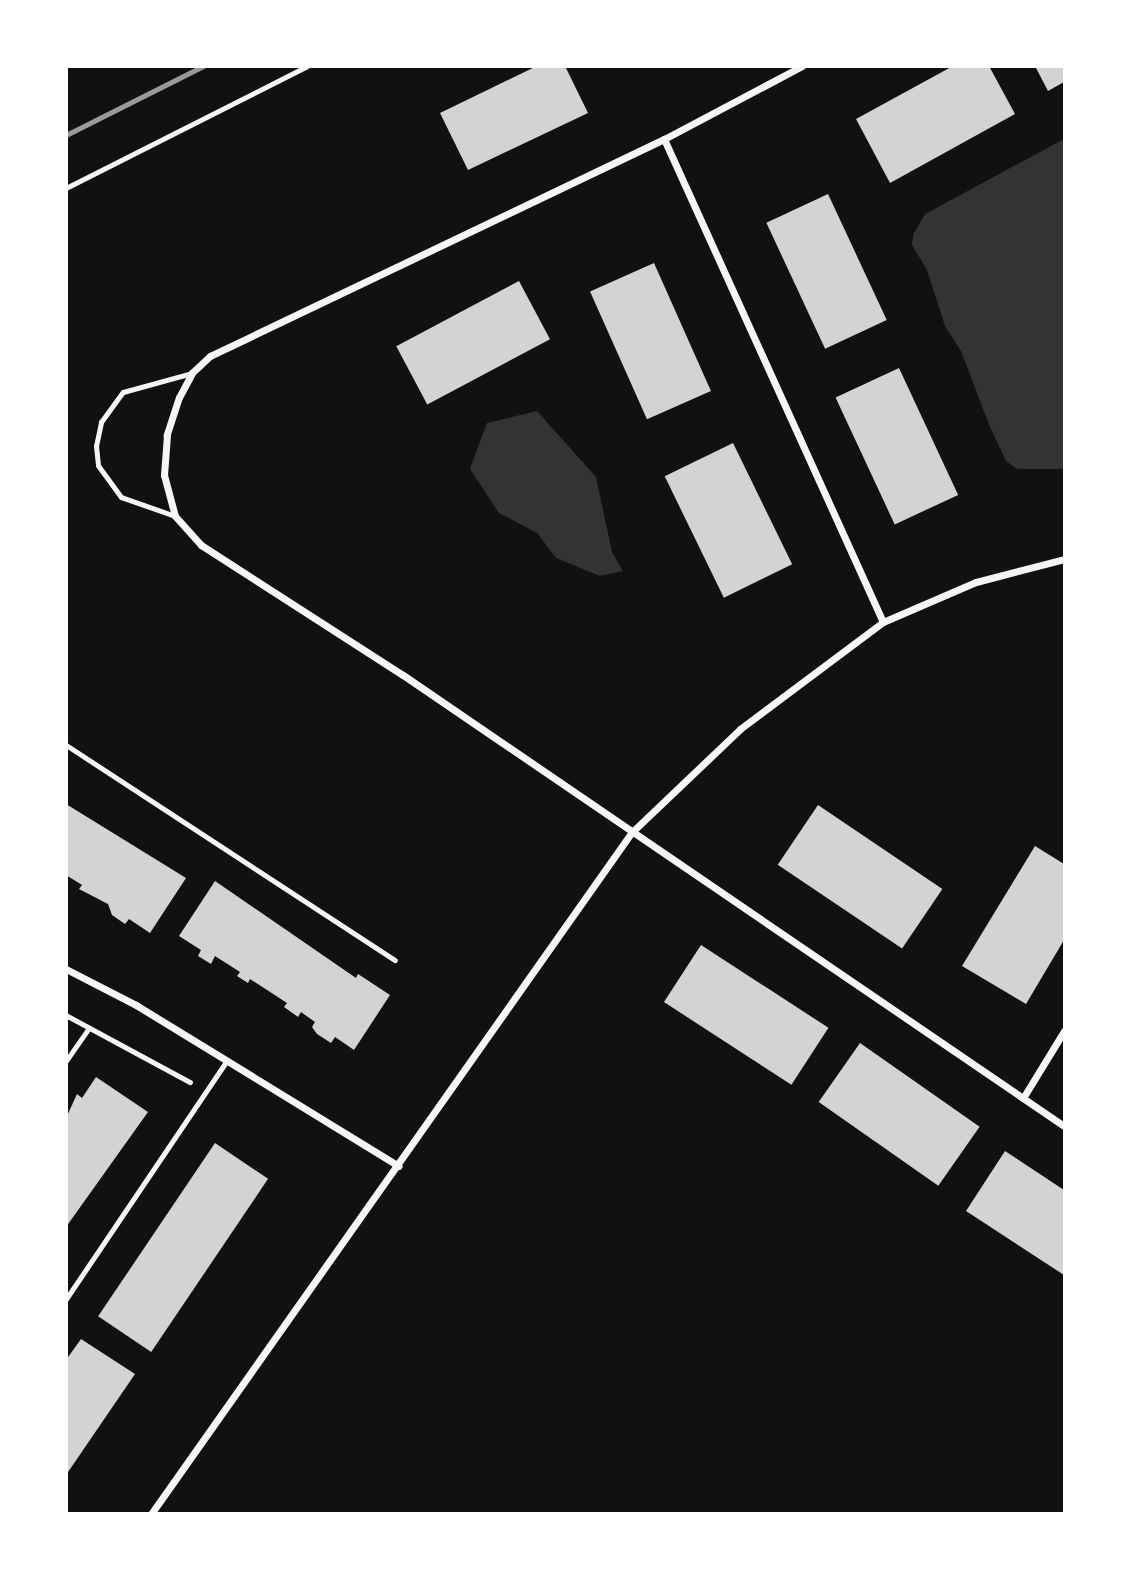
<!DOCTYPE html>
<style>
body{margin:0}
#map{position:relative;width:1131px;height:1580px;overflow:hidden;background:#111;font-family:Arial,sans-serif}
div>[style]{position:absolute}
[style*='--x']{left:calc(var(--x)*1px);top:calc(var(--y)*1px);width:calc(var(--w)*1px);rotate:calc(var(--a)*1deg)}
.water>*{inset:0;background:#333}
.building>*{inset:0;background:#d3d3d3;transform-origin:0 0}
.path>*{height:4.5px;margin:-2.25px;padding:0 2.25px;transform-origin:2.25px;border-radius:2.25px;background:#f5f5f5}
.service>*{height:5px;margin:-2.5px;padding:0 2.5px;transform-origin:2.5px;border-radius:2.5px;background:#f5f5f5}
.minor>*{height:7px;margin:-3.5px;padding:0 3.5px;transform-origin:3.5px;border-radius:3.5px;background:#f5f5f5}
.rail>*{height:5px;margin:-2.5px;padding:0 2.5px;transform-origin:2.5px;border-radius:2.5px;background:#9a9a9a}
span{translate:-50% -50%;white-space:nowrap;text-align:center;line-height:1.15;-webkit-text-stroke:5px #fff;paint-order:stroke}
.frame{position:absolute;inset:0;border:68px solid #fff;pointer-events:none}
</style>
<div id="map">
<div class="water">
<div style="clip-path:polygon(1064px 139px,1064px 469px,1017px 469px,1006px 461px,990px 427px,961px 351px,945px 326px,927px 270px,912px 245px,913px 235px,925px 214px)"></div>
<div style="clip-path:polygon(537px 411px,596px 477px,612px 552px,623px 571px,600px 576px,556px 558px,537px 533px,499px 513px,470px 469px,487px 423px)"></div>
</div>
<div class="building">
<div style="clip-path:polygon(537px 66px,565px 66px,588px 113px,468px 170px,440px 113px)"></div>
<div style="clip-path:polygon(953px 66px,989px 66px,1015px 114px,890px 183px,856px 119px)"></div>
<div style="clip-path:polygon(1035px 66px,1064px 66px,1064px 82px,1048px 91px)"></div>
<div style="left:828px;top:194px;width:139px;height:68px;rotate:65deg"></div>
<div style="left:654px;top:263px;width:140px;height:70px;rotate:66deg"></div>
<div style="left:519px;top:281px;width:66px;height:139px;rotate:62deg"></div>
<div style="left:899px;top:368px;width:140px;height:70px;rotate:65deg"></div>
<div style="left:733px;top:443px;width:135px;height:76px;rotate:64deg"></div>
<div style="clip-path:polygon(66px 804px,186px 878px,150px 933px,129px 919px,125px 924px,112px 915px,108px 904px,79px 889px,82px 885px,66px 875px)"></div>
<div style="left:818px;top:805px;width:150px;height:72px;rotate:34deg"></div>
<div style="clip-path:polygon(1035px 846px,1064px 864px,1064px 940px,1026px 1004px,962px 966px)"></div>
<div style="clip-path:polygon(215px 881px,356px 978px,358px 974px,390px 995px,354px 1050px,335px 1037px,331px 1043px,317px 1034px,312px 1027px,315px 1022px,301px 1012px,298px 1017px,284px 1007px,287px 1003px,250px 979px,248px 983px,237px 976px,240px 972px,215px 956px,211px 964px,198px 956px,201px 950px,179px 936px)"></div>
<div style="left:701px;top:945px;width:152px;height:68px;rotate:33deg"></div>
<div style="left:860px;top:1043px;width:146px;height:72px;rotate:35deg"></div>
<div style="clip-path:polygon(96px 1077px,148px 1112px,66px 1227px,67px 1116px,77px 1094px,82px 1098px)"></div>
<div style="left:215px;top:1143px;width:64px;height:209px;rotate:34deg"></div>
<div style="clip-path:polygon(1005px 1151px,1064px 1190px,1064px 1275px,966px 1211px)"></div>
<div style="clip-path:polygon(81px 1339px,135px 1374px,66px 1475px,66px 1360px)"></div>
</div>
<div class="path">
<div style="--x:66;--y:188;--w:270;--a:-26.8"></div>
<div style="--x:66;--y:1015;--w:141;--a:28.4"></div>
<div style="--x:66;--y:1061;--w:40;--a:-55.1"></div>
</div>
<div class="service">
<div style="--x:175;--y:516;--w:57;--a:-160.6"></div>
<div style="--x:121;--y:497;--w:39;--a:-126"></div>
<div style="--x:98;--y:465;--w:19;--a:-96"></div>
<div style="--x:96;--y:446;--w:25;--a:-78"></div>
<div style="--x:101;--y:422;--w:37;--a:-54"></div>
<div style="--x:123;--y:392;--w:72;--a:-15.4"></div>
<div style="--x:66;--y:745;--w:393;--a:33.2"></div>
<div style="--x:66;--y:1299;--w:288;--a:-56"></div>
</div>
<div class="minor">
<div style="--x:802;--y:66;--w:156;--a:152.1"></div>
<div style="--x:664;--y:139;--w:503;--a:154.45"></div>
<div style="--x:210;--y:356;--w:25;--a:137"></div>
<div style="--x:192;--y:373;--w:27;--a:118"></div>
<div style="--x:179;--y:397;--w:40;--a:108"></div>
<div style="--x:167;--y:435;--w:40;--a:94.3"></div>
<div style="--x:164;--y:475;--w:42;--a:75"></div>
<div style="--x:175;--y:516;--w:39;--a:48"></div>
<div style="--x:201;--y:545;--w:240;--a:32.8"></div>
<div style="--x:403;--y:675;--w:800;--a:34.31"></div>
<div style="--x:664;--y:139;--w:530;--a:65.61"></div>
<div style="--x:66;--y:969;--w:79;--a:27.2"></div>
<div style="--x:136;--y:1005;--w:308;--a:31.5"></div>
<div style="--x:1023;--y:1098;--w:79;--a:-58.5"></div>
<div style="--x:151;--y:1514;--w:835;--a:-54.81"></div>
<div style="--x:632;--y:832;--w:149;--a:-43.6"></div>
<div style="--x:740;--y:729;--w:179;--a:-36.8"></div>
<div style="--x:883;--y:622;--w:101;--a:-23.3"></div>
<div style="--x:976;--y:582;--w:91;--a:-14.6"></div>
</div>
<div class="rail">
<div style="--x:66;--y:135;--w:153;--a:-26.7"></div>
</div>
<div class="frame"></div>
</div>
